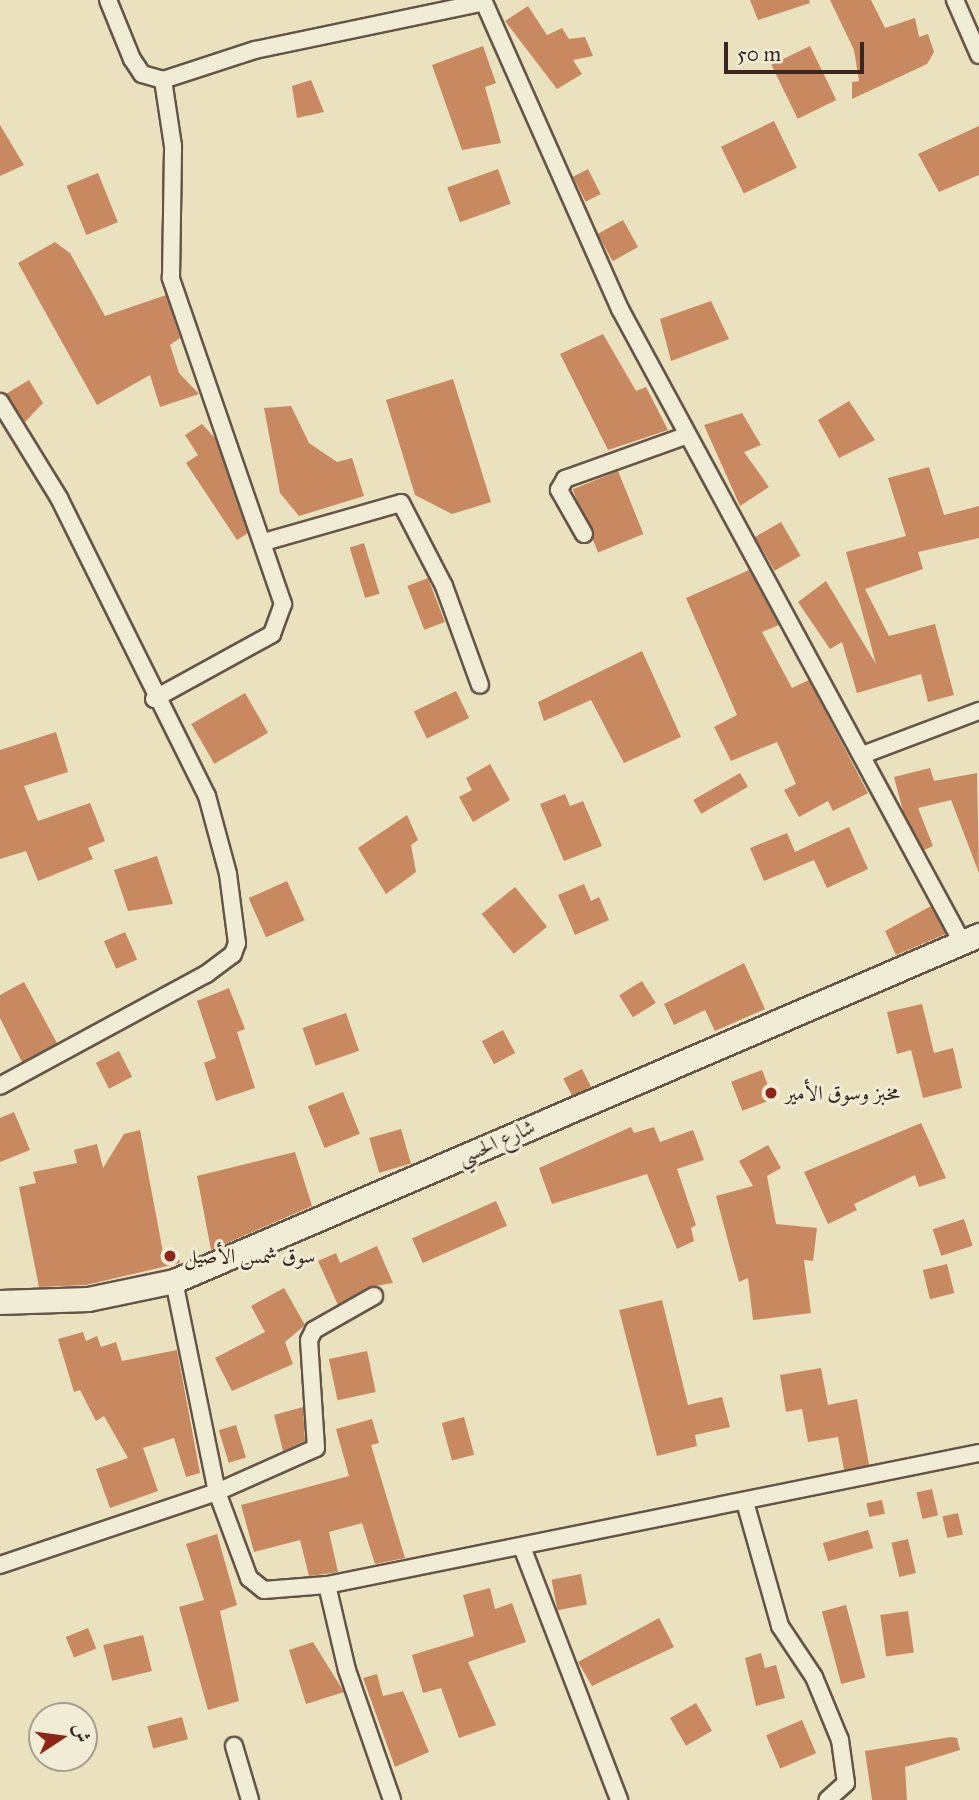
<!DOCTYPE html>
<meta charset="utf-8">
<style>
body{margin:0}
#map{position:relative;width:979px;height:1800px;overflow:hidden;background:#eae1bf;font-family:"IM FELL Great Primer",Amiri,serif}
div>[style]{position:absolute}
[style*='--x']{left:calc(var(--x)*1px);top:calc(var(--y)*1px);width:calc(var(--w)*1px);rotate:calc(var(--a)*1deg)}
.building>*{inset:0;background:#c88961;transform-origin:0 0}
.roads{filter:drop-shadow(2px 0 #645547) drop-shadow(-2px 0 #645547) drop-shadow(0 2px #645547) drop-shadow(0 -2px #645547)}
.street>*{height:16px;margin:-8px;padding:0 8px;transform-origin:8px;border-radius:8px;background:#f1ecd5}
.secondary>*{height:23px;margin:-11.5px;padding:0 11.5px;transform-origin:11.5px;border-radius:11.5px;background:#f1ecd5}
.dots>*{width:19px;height:19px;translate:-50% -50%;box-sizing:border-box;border:4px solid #f1ecd5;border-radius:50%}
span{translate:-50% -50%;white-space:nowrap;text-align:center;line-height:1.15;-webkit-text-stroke:6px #f1ecd5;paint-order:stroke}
.poi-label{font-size:21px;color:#38261f}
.left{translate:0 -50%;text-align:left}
.street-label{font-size:21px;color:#38261f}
.north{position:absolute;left:28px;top:1702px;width:70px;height:70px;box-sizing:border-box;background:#f1ecd5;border:2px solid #a79d8c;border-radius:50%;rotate:77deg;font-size:19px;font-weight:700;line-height:28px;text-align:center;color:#38261f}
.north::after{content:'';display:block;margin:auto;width:24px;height:32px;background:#8f2418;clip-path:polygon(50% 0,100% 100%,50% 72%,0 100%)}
.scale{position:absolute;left:724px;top:42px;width:140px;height:32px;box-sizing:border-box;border:4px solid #38261f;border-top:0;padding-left:9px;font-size:21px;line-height:24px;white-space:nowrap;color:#38261f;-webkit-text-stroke:5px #f1ecd5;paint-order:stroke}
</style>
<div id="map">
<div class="building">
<div style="clip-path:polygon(750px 0,809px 0,810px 3px,758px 20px)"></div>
<div style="clip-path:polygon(830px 0,871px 0,885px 28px,915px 18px,919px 37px,928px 34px,934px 52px,927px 64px,852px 99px,852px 82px,859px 81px,854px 50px)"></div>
<div style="clip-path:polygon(528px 6px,547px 35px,562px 28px,569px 39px,585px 37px,593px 56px,573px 60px,582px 74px,557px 89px,505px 21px)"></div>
<div style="clip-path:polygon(483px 46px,496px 83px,485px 87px,501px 143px,462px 150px,432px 65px)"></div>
<div style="left:810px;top:46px;width:60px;height:43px;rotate:64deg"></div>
<div style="clip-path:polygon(311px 80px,324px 112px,297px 118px,292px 86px)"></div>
<div style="left:774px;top:121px;width:52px;height:59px;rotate:64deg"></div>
<div style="clip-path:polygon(0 125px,24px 165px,0 176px)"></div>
<div style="clip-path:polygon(979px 126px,979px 175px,939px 192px,918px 154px)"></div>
<div style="left:498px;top:169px;width:37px;height:54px;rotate:70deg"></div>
<div style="left:588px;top:169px;width:28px;height:17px;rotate:63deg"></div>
<div style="left:98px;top:173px;width:53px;height:34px;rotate:68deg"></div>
<div style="left:623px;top:220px;width:31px;height:29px;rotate:61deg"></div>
<div style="clip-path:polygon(55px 242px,70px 253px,105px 316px,166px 295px,180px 338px,170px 345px,179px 373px,199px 394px,160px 407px,150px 375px,97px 405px,18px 263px)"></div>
<div style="clip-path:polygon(711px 301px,729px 339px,671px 361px,660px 319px)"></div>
<div style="clip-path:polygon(603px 334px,636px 391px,646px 387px,668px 430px,608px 450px,560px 354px)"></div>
<div style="clip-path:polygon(453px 379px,491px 502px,452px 514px,415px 495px,386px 400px)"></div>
<div style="clip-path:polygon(29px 380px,43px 403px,25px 422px,6px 394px)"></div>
<div style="clip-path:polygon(849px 401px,875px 440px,839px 458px,818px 420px)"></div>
<div style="clip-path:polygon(291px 406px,309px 443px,337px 462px,352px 458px,364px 496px,299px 516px,280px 493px,264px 408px)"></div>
<div style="clip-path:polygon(742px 413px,761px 445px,744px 452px,769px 487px,740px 506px,704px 425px)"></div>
<div style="clip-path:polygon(202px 424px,215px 438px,248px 533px,237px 540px,186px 463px,198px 455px,185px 435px)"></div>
<div style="clip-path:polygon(929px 467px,944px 515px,979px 506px,979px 538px,918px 552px,923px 569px,865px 589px,889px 636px,935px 624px,954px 695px,928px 702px,921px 674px,857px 693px,842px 642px,830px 649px,798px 602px,826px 581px,876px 664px,846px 552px,906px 536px,888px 478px)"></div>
<div style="left:618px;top:471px;width:68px;height:49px;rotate:68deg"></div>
<div style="left:781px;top:522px;width:39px;height:30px;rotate:60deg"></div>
<div style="left:364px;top:543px;width:53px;height:15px;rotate:73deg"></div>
<div style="clip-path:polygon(749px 570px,779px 625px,762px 632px,792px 688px,809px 680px,868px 793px,833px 811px,828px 801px,799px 817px,784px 790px,796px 784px,777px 742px,731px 761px,714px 727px,737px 715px,686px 598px)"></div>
<div style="left:428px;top:578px;width:47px;height:22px;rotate:69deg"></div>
<div style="clip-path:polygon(642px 651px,681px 737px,624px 763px,591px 700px,544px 721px,538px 702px)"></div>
<div style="left:456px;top:691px;width:30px;height:47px;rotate:64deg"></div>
<div style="left:245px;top:693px;width:46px;height:62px;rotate:60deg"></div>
<div style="clip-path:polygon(56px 732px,68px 772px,24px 786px,38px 821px,90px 803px,105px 841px,88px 848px,93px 859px,38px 881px,26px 851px,0 859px,0 750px)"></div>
<div style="clip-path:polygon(490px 764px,510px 800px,473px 822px,459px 797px,472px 790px,466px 778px)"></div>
<div style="clip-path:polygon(930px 768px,934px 781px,977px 773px,979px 873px,951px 800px,918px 808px,933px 846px,924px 850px,903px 811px,894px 777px)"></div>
<div style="left:740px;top:773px;width:16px;height:54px;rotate:60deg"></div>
<div style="clip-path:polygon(565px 794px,570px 806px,583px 801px,602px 846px,564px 861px,540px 804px)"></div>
<div style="clip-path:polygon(407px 815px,418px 840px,411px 845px,416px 872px,386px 894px,358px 848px)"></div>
<div style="clip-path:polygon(849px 827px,868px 869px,827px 888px,814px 860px,764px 881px,750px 848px,787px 833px,795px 852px)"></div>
<div style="clip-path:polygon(157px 856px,173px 904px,128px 911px,114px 870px)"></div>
<div style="left:287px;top:881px;width:43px;height:42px;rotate:66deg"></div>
<div style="clip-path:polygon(584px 884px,591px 901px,599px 897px,609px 920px,575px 935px,558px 895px)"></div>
<div style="left:515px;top:887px;width:51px;height:43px;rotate:51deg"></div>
<div style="clip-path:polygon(931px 906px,946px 934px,896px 955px,885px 931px)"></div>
<div style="left:125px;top:932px;width:30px;height:23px;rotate:66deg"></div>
<div style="clip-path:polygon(744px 963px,765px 1009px,715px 1031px,705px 1010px,674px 1025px,664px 1004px)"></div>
<div style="left:642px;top:981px;width:26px;height:27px;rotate:58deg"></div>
<div style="clip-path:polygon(24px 982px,57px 1043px,22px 1062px,0 1018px,0 995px)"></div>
<div style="clip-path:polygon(229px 988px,245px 1029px,237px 1032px,255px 1088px,216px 1101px,204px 1063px,216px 1058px,197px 1001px)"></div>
<div style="clip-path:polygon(922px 1004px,934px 1053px,953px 1048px,962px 1088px,923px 1098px,911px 1050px,897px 1054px,887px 1012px)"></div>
<div style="left:346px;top:1013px;width:40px;height:46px;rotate:71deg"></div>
<div style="left:503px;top:1030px;width:26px;height:24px;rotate:62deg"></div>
<div style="left:119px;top:1051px;width:29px;height:26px;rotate:63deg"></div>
<div style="left:582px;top:1069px;width:20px;height:21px;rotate:63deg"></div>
<div style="left:762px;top:1070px;width:31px;height:33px;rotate:69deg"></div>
<div style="left:343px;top:1092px;width:45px;height:38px;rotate:68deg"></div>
<div style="clip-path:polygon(14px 1112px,30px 1150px,0 1162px,0 1118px)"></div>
<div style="clip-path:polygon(921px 1123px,946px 1178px,919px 1187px,915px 1175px,854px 1204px,857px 1210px,828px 1224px,804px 1172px)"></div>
<div style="clip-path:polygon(631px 1127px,634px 1133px,654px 1127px,660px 1142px,693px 1130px,704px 1160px,677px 1169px,696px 1225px,691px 1228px,694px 1241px,677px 1249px,647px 1174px,552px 1204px,539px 1168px)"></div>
<div style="left:401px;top:1129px;width:36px;height:33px;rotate:74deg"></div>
<div style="clip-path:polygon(140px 1130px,163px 1252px,176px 1248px,180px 1263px,86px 1285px,39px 1287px,19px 1187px,36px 1183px,33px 1172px,77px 1163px,74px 1150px,97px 1144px,103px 1168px,124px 1134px)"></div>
<div style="clip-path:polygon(768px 1145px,781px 1168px,767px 1176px,776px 1224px,817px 1228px,813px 1261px,804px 1260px,811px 1313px,753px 1320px,748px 1278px,739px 1282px,716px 1196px,753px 1186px,739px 1161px)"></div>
<div style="clip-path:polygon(295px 1152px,312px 1206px,211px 1250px,197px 1176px)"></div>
<div style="left:496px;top:1201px;width:27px;height:92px;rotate:66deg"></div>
<div style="left:964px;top:1219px;width:28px;height:33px;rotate:72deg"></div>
<div style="clip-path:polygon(377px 1246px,393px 1283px,369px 1287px,338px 1305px,318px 1261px,336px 1253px,340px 1263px)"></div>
<div style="left:947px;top:1264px;width:30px;height:25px;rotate:76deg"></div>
<div style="clip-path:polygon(284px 1288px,305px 1325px,285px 1342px,293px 1364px,232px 1391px,215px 1358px,265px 1332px,251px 1306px)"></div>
<div style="clip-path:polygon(662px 1300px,688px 1405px,722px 1397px,730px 1427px,695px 1435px,697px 1446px,657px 1456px,619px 1310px)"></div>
<div style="clip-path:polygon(83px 1332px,86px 1341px,97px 1336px,101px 1347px,116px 1342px,122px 1361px,177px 1350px,200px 1473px,186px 1477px,174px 1438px,143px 1448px,158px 1491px,110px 1508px,96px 1469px,128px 1458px,104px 1416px,96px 1421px,80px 1390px,74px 1392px,58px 1339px)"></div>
<div style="left:367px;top:1351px;width:42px;height:39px;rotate:78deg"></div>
<div style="clip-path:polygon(821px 1368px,828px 1405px,857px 1399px,869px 1465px,844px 1470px,838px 1437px,808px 1442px,802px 1409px,786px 1412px,780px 1375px)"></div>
<div style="clip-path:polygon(303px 1407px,305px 1441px,283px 1451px,274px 1415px)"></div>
<div style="left:464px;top:1417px;width:39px;height:23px;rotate:75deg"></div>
<div style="clip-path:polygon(372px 1419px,379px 1443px,371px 1445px,405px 1558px,375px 1564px,362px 1523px,329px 1532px,338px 1572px,309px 1576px,300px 1540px,254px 1552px,241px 1505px,349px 1476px,336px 1429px)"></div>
<div style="left:236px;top:1425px;width:34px;height:18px;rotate:73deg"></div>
<div style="left:932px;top:1489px;width:27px;height:16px;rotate:77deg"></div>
<div style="left:882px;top:1500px;width:14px;height:16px;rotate:78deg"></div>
<div style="left:958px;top:1513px;width:22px;height:16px;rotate:77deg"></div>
<div style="left:868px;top:1530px;width:19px;height:47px;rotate:74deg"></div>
<div style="clip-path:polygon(217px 1534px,237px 1605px,220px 1611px,239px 1701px,208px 1710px,179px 1607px,204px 1600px,186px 1544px)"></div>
<div style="left:908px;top:1539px;width:35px;height:17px;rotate:77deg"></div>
<div style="left:581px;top:1574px;width:31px;height:30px;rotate:79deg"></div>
<div style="clip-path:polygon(490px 1588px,495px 1609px,512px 1603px,526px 1642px,468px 1662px,496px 1725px,459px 1738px,441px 1688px,423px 1693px,412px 1655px,474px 1636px,463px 1595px)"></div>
<div style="left:846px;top:1605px;width:75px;height:25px;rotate:75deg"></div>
<div style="left:908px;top:1611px;width:42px;height:28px;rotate:82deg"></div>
<div style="clip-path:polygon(659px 1618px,674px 1647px,592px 1686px,578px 1662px)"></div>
<div style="left:88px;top:1628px;width:22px;height:24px;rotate:68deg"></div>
<div style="left:143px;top:1635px;width:37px;height:41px;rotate:76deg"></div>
<div style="clip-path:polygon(313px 1642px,344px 1692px,306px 1704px,289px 1650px)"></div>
<div style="clip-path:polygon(761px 1653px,765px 1668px,776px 1665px,785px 1698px,756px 1706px,745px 1658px)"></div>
<div style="clip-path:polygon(377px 1674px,383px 1696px,403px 1691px,429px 1752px,395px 1767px,363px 1678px)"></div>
<div style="left:696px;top:1703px;width:32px;height:30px;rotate:60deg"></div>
<div style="left:182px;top:1717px;width:23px;height:36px;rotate:75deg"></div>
<div style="left:802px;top:1720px;width:36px;height:39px;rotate:67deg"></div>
<div style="clip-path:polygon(951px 1737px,957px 1738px,960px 1750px,905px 1767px,907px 1800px,872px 1800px,865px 1751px)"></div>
</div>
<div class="roads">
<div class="street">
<div style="--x:108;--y:0;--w:64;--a:67.9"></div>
<div style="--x:132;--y:59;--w:18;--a:56"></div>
<div style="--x:142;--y:74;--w:22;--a:16"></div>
<div style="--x:163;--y:80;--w:97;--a:-18.1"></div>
<div style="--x:255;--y:50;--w:234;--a:-11.8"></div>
<div style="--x:483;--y:0;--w:338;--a:66.1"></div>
<div style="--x:620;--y:309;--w:719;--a:61.62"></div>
<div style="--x:955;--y:0;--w:60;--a:66.4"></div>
<div style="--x:0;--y:402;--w:113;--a:58.4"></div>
<div style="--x:59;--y:498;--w:333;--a:63.6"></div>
<div style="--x:207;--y:796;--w:81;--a:74.9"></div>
<div style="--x:228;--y:874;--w:70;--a:82.6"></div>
<div style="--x:237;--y:943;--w:12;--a:110"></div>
<div style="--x:233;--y:954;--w:34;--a:143"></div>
<div style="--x:206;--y:974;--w:234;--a:151.5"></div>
<div style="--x:584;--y:534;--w:51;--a:-119.6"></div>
<div style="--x:559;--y:490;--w:13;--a:-61"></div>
<div style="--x:565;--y:479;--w:127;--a:-19.7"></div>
<div style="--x:264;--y:542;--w:142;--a:-15.9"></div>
<div style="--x:401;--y:503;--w:93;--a:62.6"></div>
<div style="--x:444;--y:586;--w:105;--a:70"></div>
<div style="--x:154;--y:699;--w:135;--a:-28.8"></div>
<div style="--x:272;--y:634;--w:32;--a:-70"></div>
<div style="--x:283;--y:604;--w:345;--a:-109"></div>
<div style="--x:171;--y:278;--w:132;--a:-89.1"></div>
<div style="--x:173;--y:146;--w:67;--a:-98.6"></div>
<div style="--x:865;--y:754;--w:122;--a:-20.7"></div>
<div style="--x:174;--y:1281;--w:215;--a:78.5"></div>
<div style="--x:217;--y:1492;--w:92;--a:69.6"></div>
<div style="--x:249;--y:1578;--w:19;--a:39"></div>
<div style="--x:264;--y:1590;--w:63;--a:-4.5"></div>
<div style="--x:327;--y:1585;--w:665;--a:-11.45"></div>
<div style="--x:745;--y:1502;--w:129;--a:74.2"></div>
<div style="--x:780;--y:1626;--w:61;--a:56.3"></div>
<div style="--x:814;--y:1677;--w:68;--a:67.6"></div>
<div style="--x:840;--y:1740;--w:43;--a:82.1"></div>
<div style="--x:846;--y:1783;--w:25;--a:138"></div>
<div style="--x:522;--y:1547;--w:271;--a:69"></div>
<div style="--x:0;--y:1565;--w:229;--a:-18.6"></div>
<div style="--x:217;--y:1492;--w:108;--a:-24"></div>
<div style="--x:316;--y:1448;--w:108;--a:-93.7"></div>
<div style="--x:309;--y:1340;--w:11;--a:-63"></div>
<div style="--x:314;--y:1330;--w:69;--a:-29.5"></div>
<div style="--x:327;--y:1585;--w:87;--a:76.8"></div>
<div style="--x:347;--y:1670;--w:138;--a:70.9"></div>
<div style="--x:234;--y:1746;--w:56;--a:73.5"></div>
</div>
<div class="secondary">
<div style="--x:0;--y:1302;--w:88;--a:-2"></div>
<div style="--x:88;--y:1299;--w:88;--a:-11.8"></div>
<div style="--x:174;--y:1281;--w:876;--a:-23.26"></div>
</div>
</div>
<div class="dots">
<div style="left:771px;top:1093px;background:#8f2418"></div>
<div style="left:170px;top:1256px;background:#8f2418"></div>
</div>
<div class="poi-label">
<span class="left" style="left:785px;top:1093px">مخبز وسوق الأمير</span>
<span class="left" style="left:184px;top:1256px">سوق شمس الأصيل</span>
</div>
<div class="street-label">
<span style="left:496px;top:1142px;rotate:-24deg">شارع الحسي</span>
</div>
<div class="north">ش</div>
<div class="scale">50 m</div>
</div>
